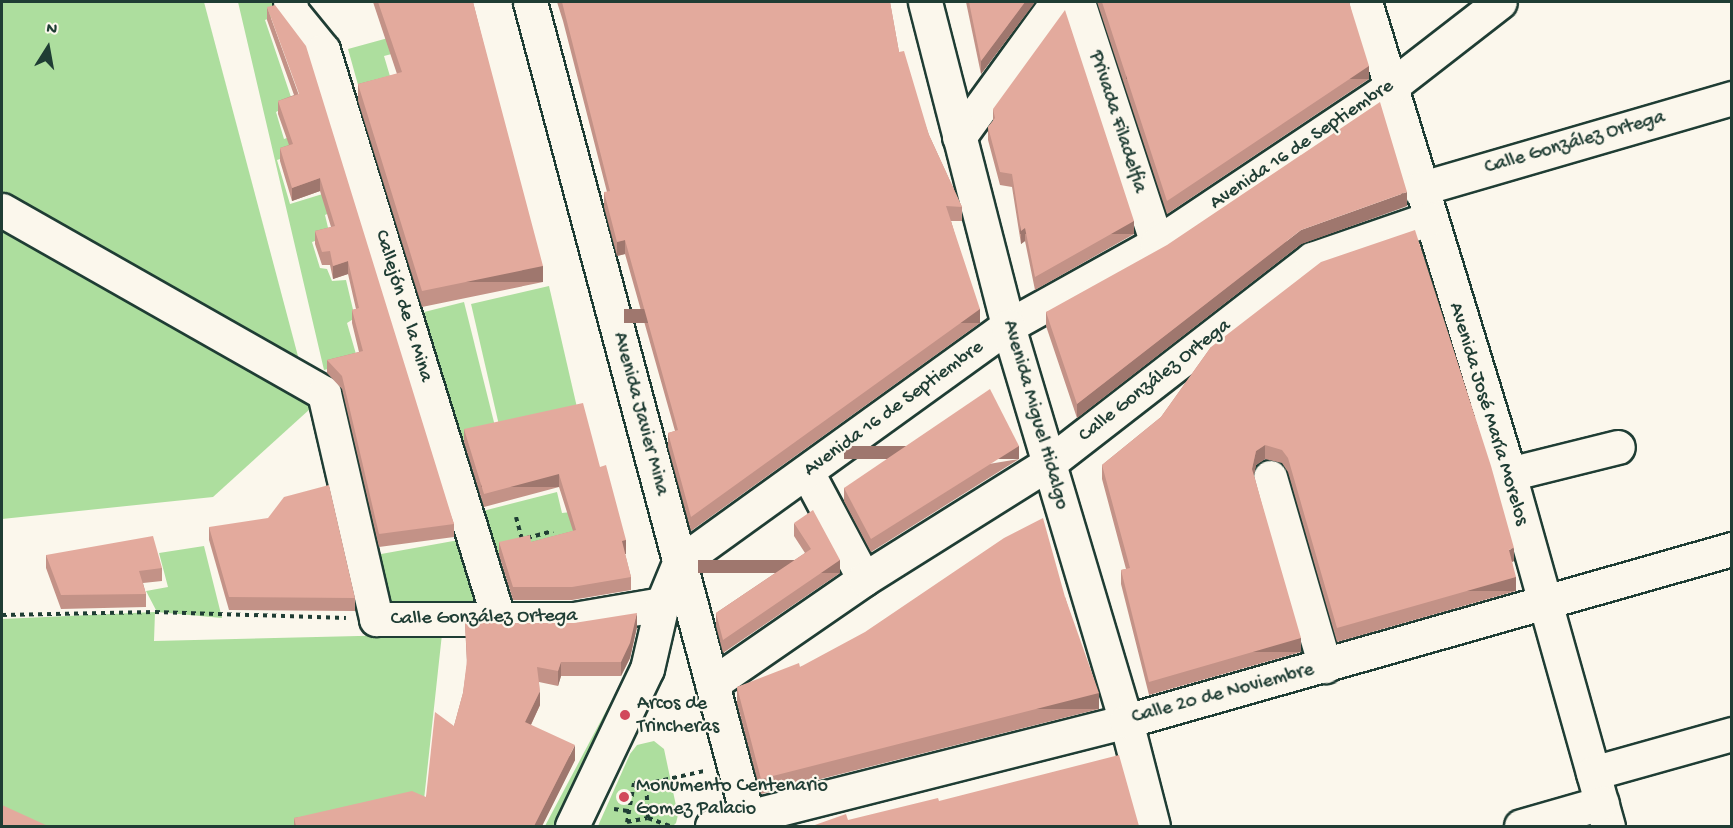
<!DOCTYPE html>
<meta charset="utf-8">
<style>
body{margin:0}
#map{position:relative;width:1733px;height:828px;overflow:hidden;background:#fbf7ec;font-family:"Gochi Hand",sans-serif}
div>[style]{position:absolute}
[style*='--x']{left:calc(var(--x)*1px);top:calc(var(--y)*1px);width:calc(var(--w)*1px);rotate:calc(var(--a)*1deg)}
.green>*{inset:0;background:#adde9e;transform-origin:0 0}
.path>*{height:4px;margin-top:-2px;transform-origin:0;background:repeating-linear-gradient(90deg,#1f3d34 0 4.5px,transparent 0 9px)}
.roads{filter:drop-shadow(2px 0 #1f3d34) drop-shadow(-2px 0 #1f3d34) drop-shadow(0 2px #1f3d34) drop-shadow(0 -2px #1f3d34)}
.minor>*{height:33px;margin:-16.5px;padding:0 16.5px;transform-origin:16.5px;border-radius:16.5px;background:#fbf7ec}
.major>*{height:33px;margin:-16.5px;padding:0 16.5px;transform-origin:16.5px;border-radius:16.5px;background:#fbf7ec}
.wall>*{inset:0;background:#c39287}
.shaded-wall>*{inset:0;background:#9f776e;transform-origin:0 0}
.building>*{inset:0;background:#e3aa9d}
.dots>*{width:16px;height:16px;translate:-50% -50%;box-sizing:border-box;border:3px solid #fbf7ec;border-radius:50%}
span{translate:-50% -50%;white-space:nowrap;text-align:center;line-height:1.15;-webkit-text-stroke:4.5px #fbf7ec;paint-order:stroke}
.street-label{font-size:20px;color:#1f3d34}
.poi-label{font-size:20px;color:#1f3d34}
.left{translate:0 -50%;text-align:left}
.frame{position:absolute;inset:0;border:3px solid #1f3d34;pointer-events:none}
.north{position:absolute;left:18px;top:18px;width:60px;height:60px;-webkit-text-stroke:4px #fbf7ec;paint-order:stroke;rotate:11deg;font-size:16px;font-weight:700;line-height:24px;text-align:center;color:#1f3d34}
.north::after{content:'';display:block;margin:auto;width:21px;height:27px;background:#1f3d34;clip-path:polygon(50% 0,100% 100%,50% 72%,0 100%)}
</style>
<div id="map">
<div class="green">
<div style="clip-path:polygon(2px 2px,204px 2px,299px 360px,2px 204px)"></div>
<div style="clip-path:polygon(238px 2px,294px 2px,295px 9px,265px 20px,293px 103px,276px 112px,284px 139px,319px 127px,327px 144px,277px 160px,290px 204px,329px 192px,334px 211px,325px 215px,330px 236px,312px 242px,320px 268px,327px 269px,332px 281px,346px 280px,355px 318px,347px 323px,358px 361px,324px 370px)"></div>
<div style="clip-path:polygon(399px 35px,403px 51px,384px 56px,392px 83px,360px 92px,348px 49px)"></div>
<div style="clip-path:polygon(2px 226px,321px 399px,213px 497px,2px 519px)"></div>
<div style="left:549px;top:286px;width:130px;height:80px;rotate:77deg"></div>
<div style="left:464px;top:302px;width:134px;height:41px;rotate:76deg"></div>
<div style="clip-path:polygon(557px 492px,562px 513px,571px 512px,579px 540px,531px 545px,490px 555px,479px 512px)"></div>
<div style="clip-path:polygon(470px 538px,493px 615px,380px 615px,370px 556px)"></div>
<div style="clip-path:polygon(204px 546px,222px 618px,157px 612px,146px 591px,168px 587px,159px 553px)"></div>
<div style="clip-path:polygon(155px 612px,154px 641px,442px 634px,423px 809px,346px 826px,39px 826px,2px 811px,2px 619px)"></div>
<div style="clip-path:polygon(648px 632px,574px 826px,545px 826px)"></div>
<div style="clip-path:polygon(654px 741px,664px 749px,678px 815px,676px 823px,673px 826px,598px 826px,630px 754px,637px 745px)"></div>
</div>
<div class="path">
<div style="--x:516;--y:517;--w:23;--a:75"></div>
<div style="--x:527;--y:538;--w:27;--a:-15"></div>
<div style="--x:2;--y:615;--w:153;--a:-1.1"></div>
<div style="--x:155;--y:612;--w:191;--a:1.8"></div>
<div style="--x:646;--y:784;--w:59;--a:-12.6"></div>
<div style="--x:614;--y:809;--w:14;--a:8"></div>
<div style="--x:648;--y:818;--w:34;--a:-93"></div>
<div style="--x:646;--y:784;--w:12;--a:-175"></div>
<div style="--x:634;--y:783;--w:40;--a:100"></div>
<div style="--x:627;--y:822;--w:21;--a:-11"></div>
<div style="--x:648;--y:818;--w:23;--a:20"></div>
</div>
<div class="roads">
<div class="minor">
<div style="--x:290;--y:2;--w:10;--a:79"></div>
<div style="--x:292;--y:12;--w:49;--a:50.8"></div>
<div style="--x:323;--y:50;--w:597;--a:72.84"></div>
<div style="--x:1078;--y:2;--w:254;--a:71.9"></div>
<div style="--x:1365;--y:2;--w:493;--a:73"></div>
<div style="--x:1509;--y:474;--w:366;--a:74.3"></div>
<div style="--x:959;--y:137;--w:167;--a:-54"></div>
<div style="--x:1419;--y:189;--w:326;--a:-16.2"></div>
<div style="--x:2;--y:210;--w:370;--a:29.6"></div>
<div style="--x:324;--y:393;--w:232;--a:77"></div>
<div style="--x:376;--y:619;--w:198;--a:0"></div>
<div style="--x:574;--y:619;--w:89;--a:-9.7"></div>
<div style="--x:807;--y:472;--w:121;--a:62"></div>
<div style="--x:1509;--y:474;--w:112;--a:-13.9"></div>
<div style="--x:1270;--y:477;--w:197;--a:73.8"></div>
<div style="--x:712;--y:684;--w:185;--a:-34.6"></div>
<div style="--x:864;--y:579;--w:218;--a:-32.1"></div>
<div style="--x:1049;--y:463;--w:333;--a:-37.8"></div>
<div style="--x:1312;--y:259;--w:123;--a:-19"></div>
<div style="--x:1593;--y:773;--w:144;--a:-15.7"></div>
<div style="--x:572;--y:826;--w:174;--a:-64.5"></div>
<div style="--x:647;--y:669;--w:67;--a:-77"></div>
<div style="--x:662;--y:604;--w:44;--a:-67.5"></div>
<div style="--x:679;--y:563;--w:405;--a:-35.8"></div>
<div style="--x:1008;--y:326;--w:171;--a:-29.1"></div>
<div style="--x:1157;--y:243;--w:279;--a:-33.7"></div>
<div style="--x:1389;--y:88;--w:140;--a:-37.8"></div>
<div style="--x:1521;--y:826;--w:84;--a:-15.9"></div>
</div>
<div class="major">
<div style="--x:530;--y:2;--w:853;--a:75.05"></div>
<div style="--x:925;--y:2;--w:334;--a:75.6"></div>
<div style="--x:1008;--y:326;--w:412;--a:73.4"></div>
<div style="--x:1126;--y:721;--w:108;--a:75.6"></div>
<div style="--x:712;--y:826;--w:427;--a:-14.2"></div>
<div style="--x:1126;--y:721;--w:630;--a:-15.85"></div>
</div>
</div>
<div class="wall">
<div style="clip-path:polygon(373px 2px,473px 2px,543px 282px,422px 307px,358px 101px,358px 84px,397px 74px)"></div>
<div style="clip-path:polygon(557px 2px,890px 2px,899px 52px,929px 135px,962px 207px,962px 221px,951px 221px,980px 323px,691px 531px,668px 447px,668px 433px,675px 431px,625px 254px,617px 256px,604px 207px,604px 192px,607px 192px,563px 21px)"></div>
<div style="clip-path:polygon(966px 2px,1035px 2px,981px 74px)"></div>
<div style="clip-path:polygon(1097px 2px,1349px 2px,1369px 79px,1167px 214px)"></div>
<div style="clip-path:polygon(267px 7px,454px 524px,454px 537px,379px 547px,342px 389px,327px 373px,327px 360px,359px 352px,352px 323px,352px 310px,356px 309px,348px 274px,333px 279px,330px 265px,322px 265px,315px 244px,315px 231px,331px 227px,320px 191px,292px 201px,280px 161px,280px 148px,289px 145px,278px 114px,278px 101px,294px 95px,267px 20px)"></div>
<div style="clip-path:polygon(993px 109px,1134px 234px,1035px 290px,1025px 241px,1021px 244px,1012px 187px,1000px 185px,988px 140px,988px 127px,993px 121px)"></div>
<div style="clip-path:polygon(1407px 206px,1301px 244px,1077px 418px,1046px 326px,1046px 312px)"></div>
<div style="clip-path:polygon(1211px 347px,1514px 561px,1512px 562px,1516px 591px,1337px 642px,1288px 472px,1282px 463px,1265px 459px,1256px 465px,1254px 475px,1301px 652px,1149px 695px,1121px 584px,1121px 570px,1126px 569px,1102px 479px,1102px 465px,1161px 417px)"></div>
<div style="clip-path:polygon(464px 429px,600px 467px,626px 554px,625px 554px,631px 577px,631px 590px,572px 600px,513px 600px,499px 555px,499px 542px,531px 542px,573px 531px,559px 487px,484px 507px,464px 442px)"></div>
<div style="clip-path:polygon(1019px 459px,871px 552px,844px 501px,844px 488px)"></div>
<div style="clip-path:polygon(794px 523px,840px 573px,723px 653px,716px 626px,716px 613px,805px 553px,794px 536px)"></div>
<div style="clip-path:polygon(209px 527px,355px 598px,355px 611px,229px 610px,209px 540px)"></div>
<div style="clip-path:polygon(46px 555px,162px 568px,162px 581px,143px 583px,146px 594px,146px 607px,61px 609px,46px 568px)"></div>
<div style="clip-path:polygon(1065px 597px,1099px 709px,761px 794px,737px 703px,737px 687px,800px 667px)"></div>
<div style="clip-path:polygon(465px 623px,637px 627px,630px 658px,621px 676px,561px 676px,558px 686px,539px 682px,540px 705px,531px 725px,575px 760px,542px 826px,294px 826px,294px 818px,426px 797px,454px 726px,463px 693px,467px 665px)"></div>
</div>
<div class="shaded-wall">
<div style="clip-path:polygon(1025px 2px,1035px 2px,981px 74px,981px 61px)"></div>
<div style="left:1369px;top:66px;width:13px;height:243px;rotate:90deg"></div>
<div style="clip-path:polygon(320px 178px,320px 191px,292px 201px,292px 188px)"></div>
<div style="clip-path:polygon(1407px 192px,1407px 206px,1301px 244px,1077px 418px,1077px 404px,1301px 230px)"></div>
<div style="left:1134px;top:221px;width:13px;height:114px;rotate:90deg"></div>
<div style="clip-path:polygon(1025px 228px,1025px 241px,1021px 244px,1021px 231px)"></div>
<div style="clip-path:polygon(625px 240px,625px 254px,617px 256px,617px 242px)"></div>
<div style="clip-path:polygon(348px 261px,348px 274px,333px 279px,333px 266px)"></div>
<div style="left:543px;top:266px;width:16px;height:124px;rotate:90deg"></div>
<div style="left:980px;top:309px;width:14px;height:356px;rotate:90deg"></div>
<div style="clip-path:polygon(1265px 445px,1265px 459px,1256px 465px,1252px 482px,1252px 469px,1256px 451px)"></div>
<div style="left:1019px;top:446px;width:13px;height:175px;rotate:90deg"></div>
<div style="left:559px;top:474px;width:13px;height:78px;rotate:90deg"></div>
<div style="left:626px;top:540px;width:14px;height:4px;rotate:90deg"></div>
<div style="clip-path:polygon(1514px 548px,1514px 561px,1509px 563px,1509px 550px)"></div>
<div style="left:840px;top:560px;width:13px;height:142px;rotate:90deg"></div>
<div style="left:1516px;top:577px;width:14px;height:186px;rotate:90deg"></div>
<div style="clip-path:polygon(637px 613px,637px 627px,630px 658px,621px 676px,621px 662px)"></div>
<div style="left:1301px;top:638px;width:14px;height:158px;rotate:90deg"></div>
<div style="clip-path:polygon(561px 662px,561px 676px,558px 686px,558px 671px)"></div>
<div style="clip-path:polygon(540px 691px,540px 705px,525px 737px,525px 722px)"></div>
<div style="left:1099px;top:693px;width:16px;height:349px;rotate:90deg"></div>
<div style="clip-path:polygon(575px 745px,575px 760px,542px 826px,534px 826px)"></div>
</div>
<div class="building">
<div style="clip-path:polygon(378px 2px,473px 2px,543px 266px,422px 291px,358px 84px,402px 72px)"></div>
<div style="clip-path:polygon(562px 2px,890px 2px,899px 52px,904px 51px,929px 135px,962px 207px,946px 206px,980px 309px,691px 517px,668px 433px,678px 430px,625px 240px,617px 242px,604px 192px,610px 191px)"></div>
<div style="clip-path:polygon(969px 2px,1025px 2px,981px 61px)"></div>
<div style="clip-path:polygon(1102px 2px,1349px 2px,1369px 66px,1167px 201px)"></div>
<div style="clip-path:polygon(275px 5px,306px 46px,454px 524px,379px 534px,342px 376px,327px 360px,363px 351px,352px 310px,359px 308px,348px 261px,333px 266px,330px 251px,322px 252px,315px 231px,335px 226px,320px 178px,292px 188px,280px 148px,293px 144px,278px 101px,299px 94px,267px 7px)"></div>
<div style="clip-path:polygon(1065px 10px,1134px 221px,1035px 277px,1025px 228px,1021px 231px,1012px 174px,1000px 172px,988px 127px,995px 118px,993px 109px)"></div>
<div style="clip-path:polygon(1380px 102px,1407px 192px,1301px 230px,1077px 404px,1046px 312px,1167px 245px)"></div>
<div style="clip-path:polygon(1415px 230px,1491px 466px,1514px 548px,1509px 550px,1516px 577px,1337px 628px,1288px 458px,1282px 450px,1265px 445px,1256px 451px,1252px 469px,1301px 638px,1149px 682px,1121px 570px,1130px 568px,1102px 465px,1161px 417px,1211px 347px,1321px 262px)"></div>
<div style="clip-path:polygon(990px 389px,1019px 446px,871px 539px,844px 488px)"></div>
<div style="clip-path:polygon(583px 403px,600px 467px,606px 465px,626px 540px,622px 541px,631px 577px,572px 587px,513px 587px,499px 542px,530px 535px,531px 542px,576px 530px,559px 474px,484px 494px,464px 429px)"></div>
<div style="clip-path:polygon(329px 485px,355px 598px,229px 597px,209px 527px,268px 518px,284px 497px)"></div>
<div style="clip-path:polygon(813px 510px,840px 560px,723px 640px,716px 613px,811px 549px,794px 523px)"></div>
<div style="clip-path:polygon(1043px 518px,1065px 597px,1099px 693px,761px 779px,737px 687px,799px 663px,800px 667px,865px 632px,1004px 538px)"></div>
<div style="clip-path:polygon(153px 536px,162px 568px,139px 571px,146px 594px,61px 595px,46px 555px)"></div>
<div style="clip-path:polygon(637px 613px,630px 643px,621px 662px,561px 662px,558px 671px,537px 667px,540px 691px,525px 722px,575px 745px,534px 826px,296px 826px,294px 818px,412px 791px,426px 797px,435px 712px,454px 726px,463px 693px,467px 660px,465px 623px,574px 623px)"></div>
<div style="clip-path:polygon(1119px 755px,1139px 826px,812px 826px,846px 814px,848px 820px,938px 798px,939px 801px)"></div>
<div style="clip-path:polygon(2px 805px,48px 826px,2px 826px)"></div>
</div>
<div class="dots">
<div style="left:625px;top:715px;background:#d1495b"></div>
<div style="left:624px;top:797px;background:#d1495b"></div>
</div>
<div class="street-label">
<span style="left:1117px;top:122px;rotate:72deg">Privada Filadelfia</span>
<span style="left:1575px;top:143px;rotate:-16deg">Calle González Ortega</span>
<span style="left:1302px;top:145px;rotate:-34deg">Avenida 16 de Septiembre</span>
<span style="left:403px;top:306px;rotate:73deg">Callejón de la Mina</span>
<span style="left:1155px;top:381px;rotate:-38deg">Calle González Ortega</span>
<span style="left:894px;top:409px;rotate:-36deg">Avenida 16 de Septiembre</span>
<span style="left:640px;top:414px;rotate:75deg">Avenida Javier Mina</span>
<span style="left:1488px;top:414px;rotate:73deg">Avenida José María Morelos</span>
<span style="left:1035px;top:415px;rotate:74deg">Avenida Miguel Hidalgo</span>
<span style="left:484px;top:618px;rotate:-1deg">Calle González Ortega</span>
<span style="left:1223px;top:694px;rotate:-15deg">Calle 20 de Noviembre</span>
</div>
<div class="poi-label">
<span class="left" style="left:637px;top:716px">Arcos de<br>Trincheras</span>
<span class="left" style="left:636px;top:798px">Monumento Centenario<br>Gomez Palacio</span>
</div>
<div class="frame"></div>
<div class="north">N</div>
</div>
